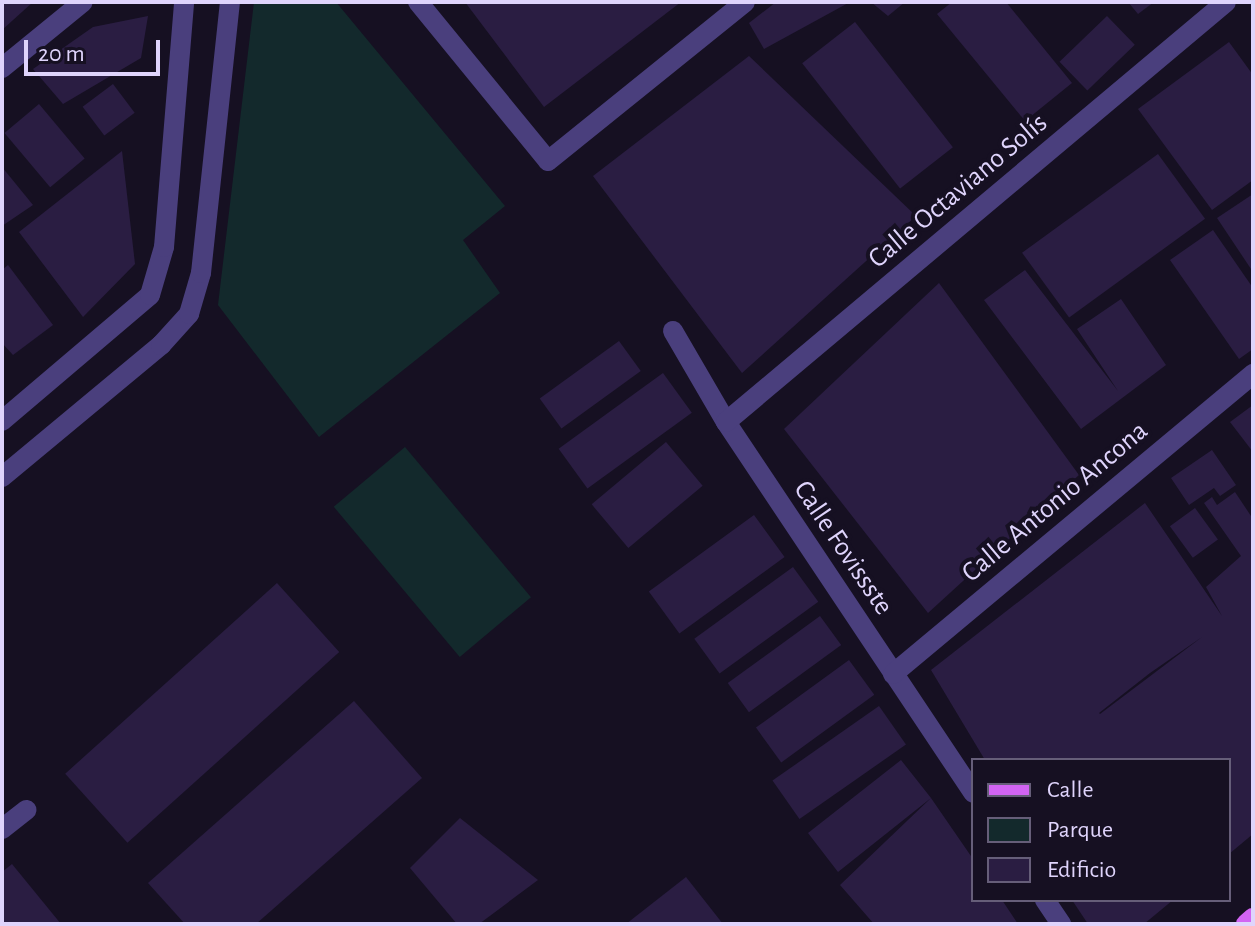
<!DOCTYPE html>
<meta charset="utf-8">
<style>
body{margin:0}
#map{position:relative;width:1255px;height:926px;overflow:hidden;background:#161022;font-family:"Alegreya Sans",sans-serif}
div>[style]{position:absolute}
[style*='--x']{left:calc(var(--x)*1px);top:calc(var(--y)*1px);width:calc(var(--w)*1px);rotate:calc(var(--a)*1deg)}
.green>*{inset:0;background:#13292c;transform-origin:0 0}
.building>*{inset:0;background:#2a1d42;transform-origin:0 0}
.minor>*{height:20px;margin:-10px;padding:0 10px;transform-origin:10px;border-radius:10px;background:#4a3f7d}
.primary>*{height:20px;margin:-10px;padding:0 10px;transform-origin:10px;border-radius:10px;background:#d264f3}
span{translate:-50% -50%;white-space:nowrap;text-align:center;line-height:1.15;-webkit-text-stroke:8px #161022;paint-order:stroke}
.street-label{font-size:28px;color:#dfd4fc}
.frame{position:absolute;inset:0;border:4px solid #dfd4fc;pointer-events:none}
.legend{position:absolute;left:971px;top:758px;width:260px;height:144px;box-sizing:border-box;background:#161022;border:2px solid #665e79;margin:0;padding:10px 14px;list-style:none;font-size:24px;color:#dfd4fc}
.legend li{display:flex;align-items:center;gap:16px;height:40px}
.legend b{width:40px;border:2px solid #665e79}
.scale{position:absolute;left:24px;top:40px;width:136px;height:36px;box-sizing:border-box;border:4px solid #dfd4fc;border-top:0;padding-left:10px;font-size:24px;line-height:28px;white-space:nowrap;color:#dfd4fc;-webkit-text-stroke:6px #161022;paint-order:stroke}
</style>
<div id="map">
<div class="green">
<div style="clip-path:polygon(254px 2px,336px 2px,505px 206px,463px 240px,500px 293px,319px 437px,218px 305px)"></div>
<div style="left:405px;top:447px;width:196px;height:93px;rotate:50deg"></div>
</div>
<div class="building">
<div style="clip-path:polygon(2px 2px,33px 2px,2px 30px)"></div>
<div style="clip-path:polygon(465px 2px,681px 2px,544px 107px)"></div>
<div style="clip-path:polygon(776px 2px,850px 2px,764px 49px,749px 23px)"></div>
<div style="clip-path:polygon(871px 2px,905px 2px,888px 16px)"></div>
<div style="clip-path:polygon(952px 2px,1006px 2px,1072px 83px,1025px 121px,937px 14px)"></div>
<div style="clip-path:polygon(1128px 2px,1154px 2px,1138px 14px)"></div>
<div style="clip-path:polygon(148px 16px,141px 58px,63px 104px,33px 69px,93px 27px)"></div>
<div style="left:1107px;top:16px;width:40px;height:66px;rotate:46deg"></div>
<div style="left:855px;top:22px;width:159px;height:67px;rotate:52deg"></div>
<div style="clip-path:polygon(1229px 42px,1253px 75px,1253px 180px,1212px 210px,1138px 109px)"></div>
<div style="clip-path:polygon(749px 56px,916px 216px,742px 373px,593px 176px)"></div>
<div style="left:113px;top:84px;width:36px;height:38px;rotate:53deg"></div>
<div style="left:39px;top:104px;width:71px;height:45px;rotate:50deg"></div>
<div style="clip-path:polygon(122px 151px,135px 264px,83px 317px,19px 232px)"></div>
<div style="left:1158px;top:154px;width:80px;height:168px;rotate:54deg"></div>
<div style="clip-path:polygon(2px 167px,33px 205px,2px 226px)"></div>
<div style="clip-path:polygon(1253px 194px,1253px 272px,1217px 218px)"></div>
<div style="clip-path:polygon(1213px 230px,1253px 288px,1253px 349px,1239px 359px,1170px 260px)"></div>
<div style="clip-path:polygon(8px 265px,53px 325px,13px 355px,2px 343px,2px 270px)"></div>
<div style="clip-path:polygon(1025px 270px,1118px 391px,1077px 329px,1121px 299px,1166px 365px,1081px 429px,984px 300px)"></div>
<div style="clip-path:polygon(939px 283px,1079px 475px,928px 613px,784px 429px)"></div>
<div style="left:619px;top:341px;width:37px;height:98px;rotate:54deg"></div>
<div style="left:663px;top:373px;width:49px;height:129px;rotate:54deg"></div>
<div style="clip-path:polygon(1253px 405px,1253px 452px,1230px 422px)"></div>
<div style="left:666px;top:442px;width:57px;height:97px;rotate:50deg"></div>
<div style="clip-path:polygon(1212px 450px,1236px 485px,1220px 496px,1214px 488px,1189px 505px,1171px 478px)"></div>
<div style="clip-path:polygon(evenodd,1235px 492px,1253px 519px,1253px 834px,1229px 854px,1229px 760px,985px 760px,931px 670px,1145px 503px,1222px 616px,1206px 587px,1241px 556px,1204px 503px,1212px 497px,1217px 505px,1235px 492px,1202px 637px,1100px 714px,1099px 713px,1150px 673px,1202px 637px)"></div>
<div style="left:1195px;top:508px;width:39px;height:31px;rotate:54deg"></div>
<div style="left:754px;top:515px;width:52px;height:130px;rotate:54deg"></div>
<div style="left:793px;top:567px;width:43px;height:122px;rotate:54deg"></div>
<div style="left:277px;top:583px;width:93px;height:285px;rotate:48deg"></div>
<div style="left:820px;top:616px;width:36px;height:114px;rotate:54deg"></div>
<div style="left:849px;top:660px;width:43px;height:115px;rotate:54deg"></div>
<div style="clip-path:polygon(354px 701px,422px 778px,256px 924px,185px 924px,148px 883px)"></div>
<div style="left:879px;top:706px;width:47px;height:130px;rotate:55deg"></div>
<div style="clip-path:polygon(901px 760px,931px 798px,973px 859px,973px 900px,1002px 900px,1018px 924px,874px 924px,840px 885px,931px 798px,838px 872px,808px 833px)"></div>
<div style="clip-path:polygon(460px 818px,538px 880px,479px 924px,457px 924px,410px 868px)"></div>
<div style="clip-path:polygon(12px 864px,61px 924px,2px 924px,2px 872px)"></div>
<div style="clip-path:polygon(686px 877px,723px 924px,626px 924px)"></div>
<div style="clip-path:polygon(1072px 900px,1173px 900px,1144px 924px,1088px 924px)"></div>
</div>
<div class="minor">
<div style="--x:418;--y:2;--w:205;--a:50.7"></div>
<div style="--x:548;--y:161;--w:253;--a:-38.9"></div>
<div style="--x:2;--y:68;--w:104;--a:-39.2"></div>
<div style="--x:673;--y:331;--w:105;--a:59.8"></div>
<div style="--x:726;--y:422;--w:446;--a:56.3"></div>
<div style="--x:2;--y:421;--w:194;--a:-40.4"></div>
<div style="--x:150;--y:295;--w:50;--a:-73.7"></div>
<div style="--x:164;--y:247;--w:246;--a:-85.3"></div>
<div style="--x:726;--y:422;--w:653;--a:-40.03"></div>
<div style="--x:2;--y:477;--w:207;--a:-39.7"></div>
<div style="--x:161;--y:345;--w:42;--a:-47.9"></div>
<div style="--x:189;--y:314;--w:43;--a:-73.7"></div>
<div style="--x:201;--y:273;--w:273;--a:-83.9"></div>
<div style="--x:893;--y:674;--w:469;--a:-39.8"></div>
<div style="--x:2;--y:829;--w:31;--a:-38"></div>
<div style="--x:1045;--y:900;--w:29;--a:56"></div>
</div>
<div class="primary">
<div style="--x:1246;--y:924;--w:9;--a:-41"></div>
</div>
<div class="street-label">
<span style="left:958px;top:191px;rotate:-40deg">Calle Octaviano Solís</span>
<span style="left:1055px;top:502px;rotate:-40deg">Calle Antonio Ancona</span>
<span style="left:843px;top:548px;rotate:56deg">Calle Fovissste</span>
</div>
<div class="frame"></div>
<ul class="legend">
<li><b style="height:10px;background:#d264f3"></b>Calle</li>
<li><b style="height:22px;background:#13292c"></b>Parque</li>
<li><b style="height:22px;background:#2a1d42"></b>Edificio</li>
</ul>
<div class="scale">20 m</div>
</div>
